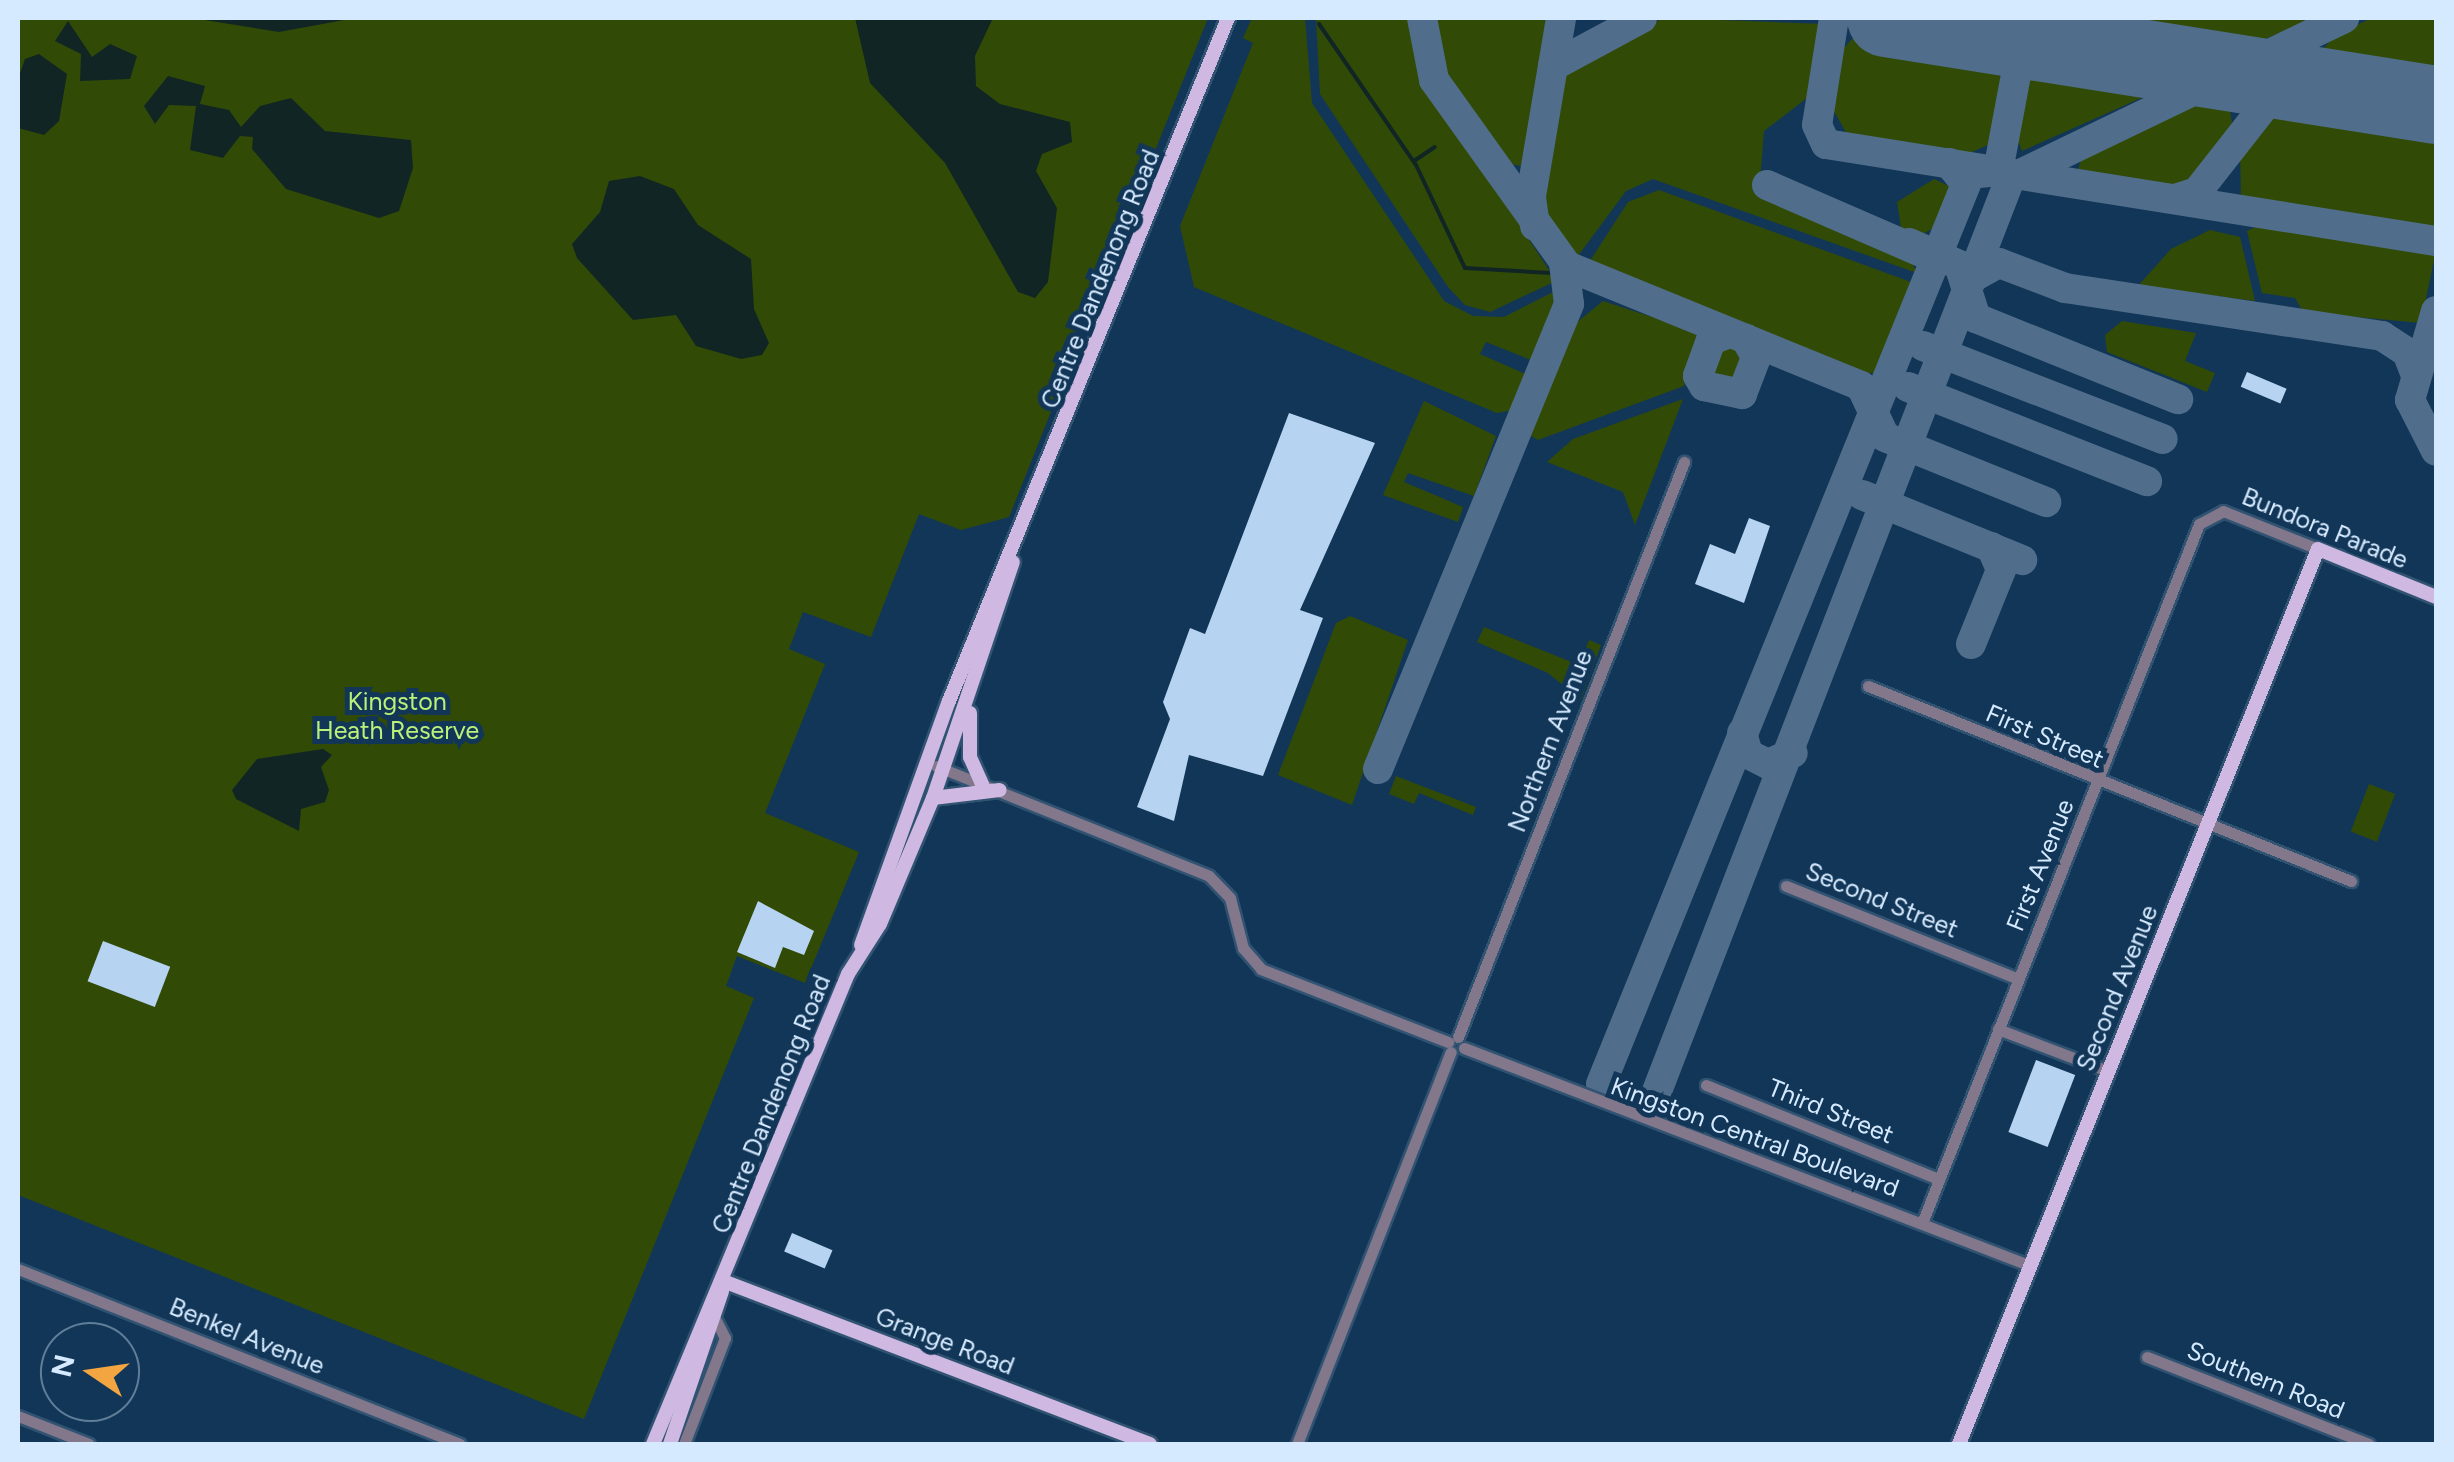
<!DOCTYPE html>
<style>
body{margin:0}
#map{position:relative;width:2454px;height:1462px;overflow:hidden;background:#123657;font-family:Figtree,sans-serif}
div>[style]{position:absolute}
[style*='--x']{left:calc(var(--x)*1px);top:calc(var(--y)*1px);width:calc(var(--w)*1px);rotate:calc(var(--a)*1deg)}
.green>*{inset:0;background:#314b07;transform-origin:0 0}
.round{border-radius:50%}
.water>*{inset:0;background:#112524}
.stream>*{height:4px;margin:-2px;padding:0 2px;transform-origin:2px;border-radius:2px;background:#112524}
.taxiway>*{height:30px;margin:-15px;padding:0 15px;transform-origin:15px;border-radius:15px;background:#506e8c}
.runway>*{height:78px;margin:-39px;padding:0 39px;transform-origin:39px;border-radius:39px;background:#506e8c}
.building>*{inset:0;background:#b6d3f1;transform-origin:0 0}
.roads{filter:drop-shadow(2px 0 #315372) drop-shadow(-2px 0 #315372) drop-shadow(0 2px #315372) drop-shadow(0 -2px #315372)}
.minor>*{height:11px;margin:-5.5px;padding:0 5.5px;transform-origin:5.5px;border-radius:5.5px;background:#82778b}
.major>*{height:14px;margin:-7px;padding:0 7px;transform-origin:7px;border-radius:7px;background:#cfb9e2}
span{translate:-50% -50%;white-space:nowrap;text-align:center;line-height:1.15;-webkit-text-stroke:10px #123657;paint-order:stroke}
.street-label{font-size:25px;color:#d6eaff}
.park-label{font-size:25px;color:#baf179}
.frame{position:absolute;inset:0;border:20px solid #d6eaff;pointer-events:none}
.north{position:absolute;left:40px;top:1322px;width:100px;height:100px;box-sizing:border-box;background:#123657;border:2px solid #607e9a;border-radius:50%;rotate:283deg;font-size:28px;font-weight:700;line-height:40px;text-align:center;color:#d6eaff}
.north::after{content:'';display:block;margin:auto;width:35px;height:45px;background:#f2a541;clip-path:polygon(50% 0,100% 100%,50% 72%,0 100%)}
</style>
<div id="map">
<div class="green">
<div style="clip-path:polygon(18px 18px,1208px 18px,1009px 517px,961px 530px,919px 514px,871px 637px,803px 612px,789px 649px,825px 664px,765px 813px,859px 852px,805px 983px,737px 956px,726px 986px,754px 998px,584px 1419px,18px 1195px)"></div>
<div style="clip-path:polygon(1252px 18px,1305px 18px,1312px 103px,1444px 301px,1473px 316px,1504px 317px,1561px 288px,1536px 362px,1486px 342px,1480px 354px,1530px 376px,1513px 410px,1497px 413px,1194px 287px,1180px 226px,1253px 43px,1243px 38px)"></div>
<div style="clip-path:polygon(1316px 18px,1414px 18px,1422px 75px,1556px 281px,1490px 312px,1465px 305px,1448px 287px,1320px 94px)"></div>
<div style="clip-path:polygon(1431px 18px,1552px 18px,1521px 166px,1500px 162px,1444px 81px)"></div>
<div style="clip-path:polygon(1664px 18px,1824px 24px,1811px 95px,1764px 131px,1759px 194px,1908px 254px,1917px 273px,1653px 179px,1626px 191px,1575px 260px,1566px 252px,1548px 229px,1541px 196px,1559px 80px,1582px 56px)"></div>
<div style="clip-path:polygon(2116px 18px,2318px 18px,2239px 49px,2098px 26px)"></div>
<div style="clip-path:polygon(2372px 18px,2436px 18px,2436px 82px,2313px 61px,2335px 35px)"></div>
<div style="clip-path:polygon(1853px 38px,1992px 61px,2002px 81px,1990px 144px,1965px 155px,1847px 134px,1831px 106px,1841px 51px)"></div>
<div style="clip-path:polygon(2067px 65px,2173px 80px,2175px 83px,2022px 151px,2014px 132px,2023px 86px,2043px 68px)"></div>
<div style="clip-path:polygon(2210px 91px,2229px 105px,2233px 128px,2183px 187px,2078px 171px,2083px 150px)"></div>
<div style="clip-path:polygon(2283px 107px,2436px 129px,2436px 232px,2241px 198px,2240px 152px)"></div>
<div style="clip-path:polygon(1934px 179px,1951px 187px,1937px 226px,1923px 234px,1901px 228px,1897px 202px)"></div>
<div style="clip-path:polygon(1659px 190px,1911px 282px,1876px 373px,1851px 373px,1586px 267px,1628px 202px)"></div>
<div style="clip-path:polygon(2263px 223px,2436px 250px,2421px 323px,2303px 312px,2295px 298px,2262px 293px,2247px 231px)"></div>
<div style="clip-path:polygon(2210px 230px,2240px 237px,2255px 301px,2138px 286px,2171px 249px)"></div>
<div style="clip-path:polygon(1603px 301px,1698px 332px,1684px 386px,1538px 440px,1529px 435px,1570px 328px)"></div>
<div style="clip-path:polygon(2122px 321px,2196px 333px,2185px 361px,2215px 373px,2207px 392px,2107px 352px,2105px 335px)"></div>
<div class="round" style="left:1711px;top:345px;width:34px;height:34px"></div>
<div style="clip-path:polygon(1683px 399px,1635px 525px,1623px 492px,1547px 462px,1573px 439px)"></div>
<div style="clip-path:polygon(1424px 401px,1496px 436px,1474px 496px,1408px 473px,1404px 482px,1463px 507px,1458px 522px,1383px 495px)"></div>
<div style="clip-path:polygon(1350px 616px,1408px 640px,1352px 805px,1278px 775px,1336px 623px)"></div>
<div style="clip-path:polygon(1484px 627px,1579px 665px,1589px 640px,1601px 645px,1581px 700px,1548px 673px,1477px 642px)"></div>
<div style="clip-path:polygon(1396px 776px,1476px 807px,1473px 815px,1419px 793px,1414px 804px,1389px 794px)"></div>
<div style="left:2369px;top:784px;width:28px;height:51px;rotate:21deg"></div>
</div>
<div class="water">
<div style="clip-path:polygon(192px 18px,355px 18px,279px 32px)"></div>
<div style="clip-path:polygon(855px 18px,993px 18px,975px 56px,976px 86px,1000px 104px,1070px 122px,1072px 142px,1042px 154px,1036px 171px,1057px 208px,1048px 282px,1035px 298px,1018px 292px,945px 163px,870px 83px)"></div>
<div style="clip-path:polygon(68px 21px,92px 57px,110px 44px,137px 56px,130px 79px,80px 81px,81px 54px,55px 41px)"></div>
<div style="clip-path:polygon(39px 54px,67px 74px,59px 121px,44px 135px,18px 128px,18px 79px,25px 59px)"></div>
<div style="clip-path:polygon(168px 76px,205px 86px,200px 104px,229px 110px,241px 127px,260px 106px,291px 98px,325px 131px,411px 140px,413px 168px,399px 211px,379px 218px,286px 189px,252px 149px,253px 137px,240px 136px,223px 158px,190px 150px,196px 106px,169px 105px,155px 124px,144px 106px)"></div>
<div style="clip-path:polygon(640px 176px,674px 189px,698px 225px,751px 259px,754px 309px,769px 343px,762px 355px,741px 359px,696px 346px,676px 315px,633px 320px,577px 258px,572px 244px,600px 212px,609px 181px)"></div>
<div style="clip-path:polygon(323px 749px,332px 755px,321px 767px,329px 790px,325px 802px,301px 809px,299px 831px,236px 799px,232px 790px,257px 759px)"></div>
</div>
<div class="stream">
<div style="--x:1319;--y:24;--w:171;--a:55.5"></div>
<div style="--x:1416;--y:165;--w:114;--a:64.6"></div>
<div style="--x:1465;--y:268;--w:86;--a:3.3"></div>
<div style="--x:1414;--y:161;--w:25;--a:-34"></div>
</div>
<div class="taxiway">
<div style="--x:1422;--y:18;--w:63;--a:79"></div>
<div style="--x:1434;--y:80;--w:229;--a:54.4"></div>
<div style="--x:1567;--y:266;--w:318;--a:22.2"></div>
<div style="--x:1861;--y:386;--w:56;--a:64.8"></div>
<div style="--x:1885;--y:437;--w:174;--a:22"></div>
<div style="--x:1834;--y:18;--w:108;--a:99"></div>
<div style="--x:1817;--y:125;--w:21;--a:65"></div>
<div style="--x:1826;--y:144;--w:618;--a:9.04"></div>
<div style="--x:1553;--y:66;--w:101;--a:-28.3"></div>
<div style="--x:2277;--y:81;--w:72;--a:8"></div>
<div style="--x:1979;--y:173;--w:19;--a:-6"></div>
<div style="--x:1998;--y:171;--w:125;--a:-79.4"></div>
<div style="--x:2021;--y:48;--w:60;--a:-30"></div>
<div style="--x:1767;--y:185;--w:173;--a:23.5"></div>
<div style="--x:2175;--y:199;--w:23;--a:-18"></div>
<div style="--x:2197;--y:192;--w:130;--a:-51.9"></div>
<div style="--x:2277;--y:90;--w:17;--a:-21"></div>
<div style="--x:1535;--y:226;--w:30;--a:-98"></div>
<div style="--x:1531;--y:196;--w:181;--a:-80.4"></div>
<div style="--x:1909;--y:243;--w:55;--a:23.7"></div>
<div style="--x:1959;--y:265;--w:56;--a:72.2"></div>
<div style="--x:1976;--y:318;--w:218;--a:21.9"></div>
<div style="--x:1970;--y:279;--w:33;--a:-29"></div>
<div style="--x:1999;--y:263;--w:71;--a:20.7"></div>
<div style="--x:2065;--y:288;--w:321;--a:8.6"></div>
<div style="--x:2382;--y:336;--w:30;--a:33"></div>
<div style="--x:2407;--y:352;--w:25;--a:69"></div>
<div style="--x:2436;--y:311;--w:93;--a:106.3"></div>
<div style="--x:2410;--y:400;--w:57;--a:63"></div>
<div style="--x:1730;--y:333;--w:20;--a:160"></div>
<div style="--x:1711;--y:340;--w:38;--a:110"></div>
<div style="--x:1698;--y:376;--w:12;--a:59"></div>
<div style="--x:1704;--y:386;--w:39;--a:12"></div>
<div style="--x:1742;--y:394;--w:40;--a:-69"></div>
<div style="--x:1756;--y:357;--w:21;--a:-119"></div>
<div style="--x:1923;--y:346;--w:257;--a:21.2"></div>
<div style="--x:1908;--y:387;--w:257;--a:21.5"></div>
<div style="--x:1862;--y:495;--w:173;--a:22.1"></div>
<div style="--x:1971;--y:644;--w:80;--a:-67.9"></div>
<div style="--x:2001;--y:570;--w:25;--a:-113"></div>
<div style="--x:1742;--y:733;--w:22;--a:74"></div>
<div style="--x:1748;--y:754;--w:22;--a:27"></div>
<div style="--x:1768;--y:764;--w:27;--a:-24"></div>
<div style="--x:1378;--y:769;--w:503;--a:-67.67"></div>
<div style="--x:1569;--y:304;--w:41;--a:-97"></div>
<div style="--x:1601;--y:1084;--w:971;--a:-67.92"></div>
<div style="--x:1966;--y:184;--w:27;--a:-129"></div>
<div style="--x:1652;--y:1104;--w:992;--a:-68.84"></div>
<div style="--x:2010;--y:179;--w:371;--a:-25.7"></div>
</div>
<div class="runway">
<div style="--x:1886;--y:18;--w:557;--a:8.99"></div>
</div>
<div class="building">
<div style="left:2247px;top:372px;width:43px;height:16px;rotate:23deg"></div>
<div style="clip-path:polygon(1289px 413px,1375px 443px,1300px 610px,1323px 618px,1263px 776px,1189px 755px,1174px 821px,1137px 807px,1170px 719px,1163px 702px,1190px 628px,1205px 634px)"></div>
<div style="clip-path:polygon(1749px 518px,1770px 526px,1744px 603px,1695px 584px,1710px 544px,1735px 554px)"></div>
<div style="clip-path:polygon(758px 901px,814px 931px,804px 955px,783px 947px,775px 968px,737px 952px)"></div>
<div style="left:103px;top:941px;width:72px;height:43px;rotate:21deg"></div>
<div style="left:2036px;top:1060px;width:42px;height:77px;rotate:21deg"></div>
<div style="left:792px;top:1233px;width:44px;height:20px;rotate:23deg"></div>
</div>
<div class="roads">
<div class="minor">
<div style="--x:1868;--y:686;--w:521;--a:21.99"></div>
<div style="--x:936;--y:766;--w:294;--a:21.9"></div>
<div style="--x:1209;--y:876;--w:30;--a:46"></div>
<div style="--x:1230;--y:898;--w:52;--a:75.4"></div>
<div style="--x:1243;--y:948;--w:28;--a:49"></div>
<div style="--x:1261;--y:969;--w:201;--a:21.3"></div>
<div style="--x:1786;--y:886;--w:250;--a:21.8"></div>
<div style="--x:1998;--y:1029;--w:118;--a:20.9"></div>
<div style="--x:1458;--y:1037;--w:618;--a:-68.54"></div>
<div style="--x:1464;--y:1048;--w:607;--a:21.03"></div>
<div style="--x:1706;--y:1085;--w:251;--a:22"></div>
<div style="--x:1922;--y:1223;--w:752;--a:-68.38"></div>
<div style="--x:2199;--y:524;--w:27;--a:-28"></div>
<div style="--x:2223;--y:511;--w:102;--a:21.8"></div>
<div style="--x:18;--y:1269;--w:475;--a:21.6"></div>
<div style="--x:2147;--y:1357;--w:238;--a:21.4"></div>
<div style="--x:18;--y:1416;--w:76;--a:21.5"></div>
<div style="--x:684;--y:1444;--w:114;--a:-68.9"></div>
<div style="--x:725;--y:1338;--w:20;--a:-117"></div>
<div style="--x:1297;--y:1444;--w:421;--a:-68.6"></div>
</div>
<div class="major">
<div style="--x:970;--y:713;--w:44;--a:90"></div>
<div style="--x:970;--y:757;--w:30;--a:66"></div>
<div style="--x:933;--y:798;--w:67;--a:-6.8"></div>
<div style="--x:861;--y:945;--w:259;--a:-70.2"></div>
<div style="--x:949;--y:701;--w:738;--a:-67.78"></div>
<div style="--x:723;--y:1281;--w:457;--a:20.9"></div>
<div style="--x:653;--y:1444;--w:509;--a:-67.47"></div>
<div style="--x:848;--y:974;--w:59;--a:-57.4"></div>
<div style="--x:880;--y:924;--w:137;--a:-67.2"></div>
<div style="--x:933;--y:798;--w:249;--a:-71.3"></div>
<div style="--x:670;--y:1444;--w:162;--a:-71.2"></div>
<div style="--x:1959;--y:1444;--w:964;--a:-68.14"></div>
<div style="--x:2318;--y:549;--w:127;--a:22.1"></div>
</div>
</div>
<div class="street-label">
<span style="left:1100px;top:279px;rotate:-68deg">Centre Dandenong Road</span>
<span style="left:2325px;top:528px;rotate:22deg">Bundora Parade</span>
<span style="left:2045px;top:736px;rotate:23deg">First Street</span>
<span style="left:1550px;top:741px;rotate:-69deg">Northern Avenue</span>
<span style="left:2040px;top:865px;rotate:-68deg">First Avenue</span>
<span style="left:1882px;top:900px;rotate:22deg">Second Street</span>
<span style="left:2117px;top:988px;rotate:-68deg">Second Avenue</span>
<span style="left:771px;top:1104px;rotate:-68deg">Centre Dandenong Road</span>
<span style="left:1831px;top:1111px;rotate:22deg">Third Street</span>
<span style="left:1755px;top:1137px;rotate:20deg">Kingston Central Boulevard</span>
<span style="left:247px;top:1336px;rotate:22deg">Benkel Avenue</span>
<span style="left:945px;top:1341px;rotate:21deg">Grange Road</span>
<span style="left:2266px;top:1380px;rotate:22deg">Southern Road</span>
</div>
<div class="park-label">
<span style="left:397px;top:716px">Kingston<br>Heath Reserve</span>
</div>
<div class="frame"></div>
<div class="north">N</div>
</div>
